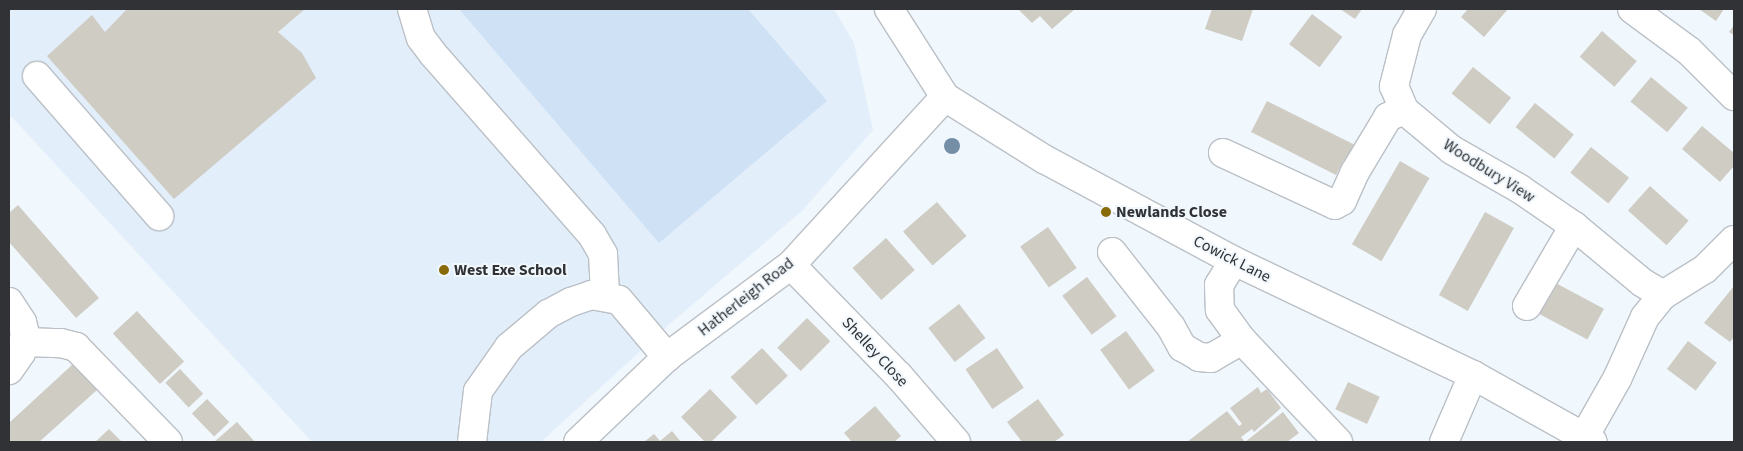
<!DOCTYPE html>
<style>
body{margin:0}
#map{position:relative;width:1743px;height:451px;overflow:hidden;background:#f0f7fd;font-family:"Source Sans 3",sans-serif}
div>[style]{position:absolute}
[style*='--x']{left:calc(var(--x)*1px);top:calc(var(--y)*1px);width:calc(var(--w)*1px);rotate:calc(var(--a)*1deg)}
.built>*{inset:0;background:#e3eefb}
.green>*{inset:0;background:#cfe1f4}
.building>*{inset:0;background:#cfccc4;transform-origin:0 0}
.roads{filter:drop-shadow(1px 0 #bac0c6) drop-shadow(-1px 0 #bac0c6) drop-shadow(0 1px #bac0c6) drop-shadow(0 -1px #bac0c6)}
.minor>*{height:28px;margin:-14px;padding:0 14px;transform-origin:14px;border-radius:14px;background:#fff}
.trees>*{width:16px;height:16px;margin:-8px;border-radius:50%;background:#748ea6}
.dots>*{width:14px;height:14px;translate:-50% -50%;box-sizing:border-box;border:2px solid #f0f7fd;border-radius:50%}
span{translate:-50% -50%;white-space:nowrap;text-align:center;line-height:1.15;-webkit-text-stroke:4px #f0f7fd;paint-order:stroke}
.street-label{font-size:16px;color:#303235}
.poi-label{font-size:16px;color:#303235;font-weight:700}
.left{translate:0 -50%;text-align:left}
.frame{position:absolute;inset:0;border:10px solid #303235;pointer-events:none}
</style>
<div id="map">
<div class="built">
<div style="clip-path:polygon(9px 9px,834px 9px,854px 43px,873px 130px,802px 211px,672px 322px,541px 442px,312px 442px,9px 114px)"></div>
</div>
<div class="green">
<div style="clip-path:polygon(459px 9px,748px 9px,827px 101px,659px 243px)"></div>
</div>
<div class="building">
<div style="clip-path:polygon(127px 9px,305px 9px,278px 32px,302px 53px,316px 78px,174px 199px,47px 56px,92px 15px,105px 32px)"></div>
<div style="clip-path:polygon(1018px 9px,1075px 9px,1052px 29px,1040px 16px,1032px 23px)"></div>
<div style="clip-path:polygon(1212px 9px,1253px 9px,1242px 41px,1205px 29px)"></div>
<div style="clip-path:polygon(1340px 9px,1362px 9px,1355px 19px)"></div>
<div style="clip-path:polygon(1468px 9px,1508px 9px,1484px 37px,1461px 17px)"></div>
<div style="clip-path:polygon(1699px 9px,1724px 9px,1716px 21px)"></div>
<div style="left:1312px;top:14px;width:38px;height:38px;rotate:37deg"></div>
<div style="clip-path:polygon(1734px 25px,1734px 35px,1729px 32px)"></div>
<div style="left:1602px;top:31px;width:46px;height:34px;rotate:41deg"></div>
<div style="left:1473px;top:67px;width:49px;height:34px;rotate:39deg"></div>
<div style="left:1651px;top:77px;width:48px;height:32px;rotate:40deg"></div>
<div style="clip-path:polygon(1267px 101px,1361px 148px,1353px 164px,1344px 160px,1336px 175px,1251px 132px)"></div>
<div style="left:1535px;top:103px;width:50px;height:31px;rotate:39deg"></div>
<div style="clip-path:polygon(1702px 126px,1734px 153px,1734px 166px,1720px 182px,1682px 149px)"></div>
<div style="left:1591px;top:147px;width:49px;height:33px;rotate:39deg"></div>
<div style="left:1400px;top:161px;width:34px;height:96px;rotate:30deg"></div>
<div style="left:1650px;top:186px;width:52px;height:33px;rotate:42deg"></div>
<div style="left:937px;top:202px;width:45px;height:45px;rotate:49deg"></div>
<div style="clip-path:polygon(18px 205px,99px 298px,76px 318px,9px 242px,9px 213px)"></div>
<div style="left:1485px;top:212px;width:33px;height:95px;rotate:29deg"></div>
<div style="left:1048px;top:227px;width:50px;height:34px;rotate:55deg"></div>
<div style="left:886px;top:238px;width:43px;height:45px;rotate:48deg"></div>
<div style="left:1087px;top:277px;width:49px;height:31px;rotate:53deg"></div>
<div style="left:1550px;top:280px;width:61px;height:35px;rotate:28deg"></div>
<div style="clip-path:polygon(1734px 286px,1734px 337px,1730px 342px,1704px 323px)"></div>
<div style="left:959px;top:304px;width:43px;height:39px;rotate:52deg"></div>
<div style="left:137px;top:311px;width:69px;height:33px;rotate:47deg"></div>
<div style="left:807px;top:318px;width:33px;height:42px;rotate:45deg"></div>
<div style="left:1126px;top:331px;width:49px;height:32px;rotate:54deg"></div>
<div style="left:1688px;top:341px;width:36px;height:35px;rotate:37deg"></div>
<div style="left:762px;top:348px;width:38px;height:43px;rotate:47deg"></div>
<div style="left:997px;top:348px;width:48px;height:38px;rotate:56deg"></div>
<div style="clip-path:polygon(73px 364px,97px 390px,39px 442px,9px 442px,9px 423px)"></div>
<div style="left:180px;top:369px;width:34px;height:20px;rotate:47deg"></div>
<div style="left:1348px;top:382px;width:35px;height:30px;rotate:25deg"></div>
<div style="clip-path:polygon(1258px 387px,1261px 393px,1267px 389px,1281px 408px,1254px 432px,1252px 429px,1241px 437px,1245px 442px,1283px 412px,1299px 433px,1287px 442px,1187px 442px,1227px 411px,1239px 426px,1242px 424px,1230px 408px)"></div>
<div style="clip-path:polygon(710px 389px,737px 417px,711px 442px,705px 442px,681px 417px)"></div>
<div style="left:207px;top:399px;width:32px;height:21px;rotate:46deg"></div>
<div style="clip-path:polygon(1038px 399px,1064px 435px,1054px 442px,1022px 442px,1007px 422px)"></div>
<div style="clip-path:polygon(875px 406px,901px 436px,894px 442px,852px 442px,844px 433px)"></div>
<div style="clip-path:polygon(237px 422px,255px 442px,214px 442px)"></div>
<div style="clip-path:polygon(109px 429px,122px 442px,95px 442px)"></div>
<div style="clip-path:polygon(672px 431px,681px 442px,644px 442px,654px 434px,660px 441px)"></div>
</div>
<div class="roads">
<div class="minor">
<div style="--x:412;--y:9;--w:30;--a:73"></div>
<div style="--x:421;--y:38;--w:20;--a:53"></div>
<div style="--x:433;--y:54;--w:241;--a:48.7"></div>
<div style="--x:592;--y:235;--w:22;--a:60"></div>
<div style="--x:603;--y:254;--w:41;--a:87.2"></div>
<div style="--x:889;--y:9;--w:104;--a:57.5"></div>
<div style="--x:945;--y:97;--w:117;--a:32.1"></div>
<div style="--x:1044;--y:159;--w:216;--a:28.2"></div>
<div style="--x:1234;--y:261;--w:265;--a:25.5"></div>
<div style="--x:1473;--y:375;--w:137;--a:29.2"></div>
<div style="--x:1422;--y:9;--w:30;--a:120"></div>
<div style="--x:1407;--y:35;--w:53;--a:104.3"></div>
<div style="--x:1394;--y:86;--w:26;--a:67"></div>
<div style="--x:1404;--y:110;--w:62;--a:39.8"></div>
<div style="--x:1452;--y:150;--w:78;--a:29.8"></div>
<div style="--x:1520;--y:189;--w:65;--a:34.4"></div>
<div style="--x:1574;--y:226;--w:89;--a:39.6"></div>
<div style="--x:1643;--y:283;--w:23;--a:31"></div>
<div style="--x:1632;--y:9;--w:71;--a:36.4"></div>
<div style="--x:1689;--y:51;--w:64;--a:45"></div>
<div style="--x:37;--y:76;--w:186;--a:48.9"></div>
<div style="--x:1223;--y:153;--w:123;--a:24.9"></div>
<div style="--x:1335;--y:205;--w:8;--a:-30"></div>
<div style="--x:1342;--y:201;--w:32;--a:-66"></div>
<div style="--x:1355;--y:172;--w:64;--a:-59"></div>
<div style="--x:1388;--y:117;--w:17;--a:-24"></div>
<div style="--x:1112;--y:252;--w:95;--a:51.8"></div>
<div style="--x:1171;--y:327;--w:23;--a:61"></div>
<div style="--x:1182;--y:347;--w:20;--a:30"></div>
<div style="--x:1199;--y:357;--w:12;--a:5"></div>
<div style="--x:1211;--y:358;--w:36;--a:-30"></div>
<div style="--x:1234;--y:261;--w:28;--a:122"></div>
<div style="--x:1219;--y:285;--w:25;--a:88"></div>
<div style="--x:1220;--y:310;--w:37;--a:54"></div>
<div style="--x:1242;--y:340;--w:140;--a:46.7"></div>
<div style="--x:791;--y:265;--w:155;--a:45.8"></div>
<div style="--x:899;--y:376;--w:87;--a:49.2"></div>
<div style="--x:9;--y:302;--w:24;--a:57"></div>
<div style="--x:22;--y:322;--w:12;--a:76"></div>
<div style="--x:25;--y:334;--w:19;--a:102"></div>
<div style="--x:21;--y:353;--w:21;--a:125"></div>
<div style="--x:1527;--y:306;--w:93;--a:-59.6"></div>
<div style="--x:24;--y:342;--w:37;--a:2"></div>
<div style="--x:61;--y:343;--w:16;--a:15"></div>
<div style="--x:76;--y:347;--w:132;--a:45.9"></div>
<div style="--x:1584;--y:437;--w:67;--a:-60.4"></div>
<div style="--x:1617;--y:379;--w:68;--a:-65.7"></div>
<div style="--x:1645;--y:317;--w:28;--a:-51"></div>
<div style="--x:1663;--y:295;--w:49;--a:-31.8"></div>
<div style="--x:1705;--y:269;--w:41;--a:-45"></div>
<div style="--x:472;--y:442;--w:51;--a:-83.3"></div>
<div style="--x:478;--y:391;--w:54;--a:-54.8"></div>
<div style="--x:509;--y:347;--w:51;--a:-40.2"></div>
<div style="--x:548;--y:314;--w:26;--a:-28"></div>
<div style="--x:571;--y:302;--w:21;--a:-19"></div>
<div style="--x:591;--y:295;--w:28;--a:10"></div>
<div style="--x:619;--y:300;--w:75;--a:49.9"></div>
<div style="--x:578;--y:442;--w:123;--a:-43.7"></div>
<div style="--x:667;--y:357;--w:154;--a:-36.6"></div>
<div style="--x:791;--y:265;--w:228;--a:-47.5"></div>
<div style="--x:1444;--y:442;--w:73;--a:-66.6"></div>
</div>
</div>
<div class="trees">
<div style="left:952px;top:146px"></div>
</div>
<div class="dots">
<div style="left:1106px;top:212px;background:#896a09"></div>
<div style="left:444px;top:270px;background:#896a09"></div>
</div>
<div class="street-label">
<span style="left:1489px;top:171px;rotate:32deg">Woodbury View</span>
<span style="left:1232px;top:259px;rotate:27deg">Cowick Lane</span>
<span style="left:746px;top:297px;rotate:-38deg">Hatherleigh Road</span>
<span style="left:875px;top:352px;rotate:47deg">Shelley Close</span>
</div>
<div class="poi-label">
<span class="left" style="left:1116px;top:212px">Newlands Close</span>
<span class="left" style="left:454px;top:270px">West Exe School</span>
</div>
<div class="frame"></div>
</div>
